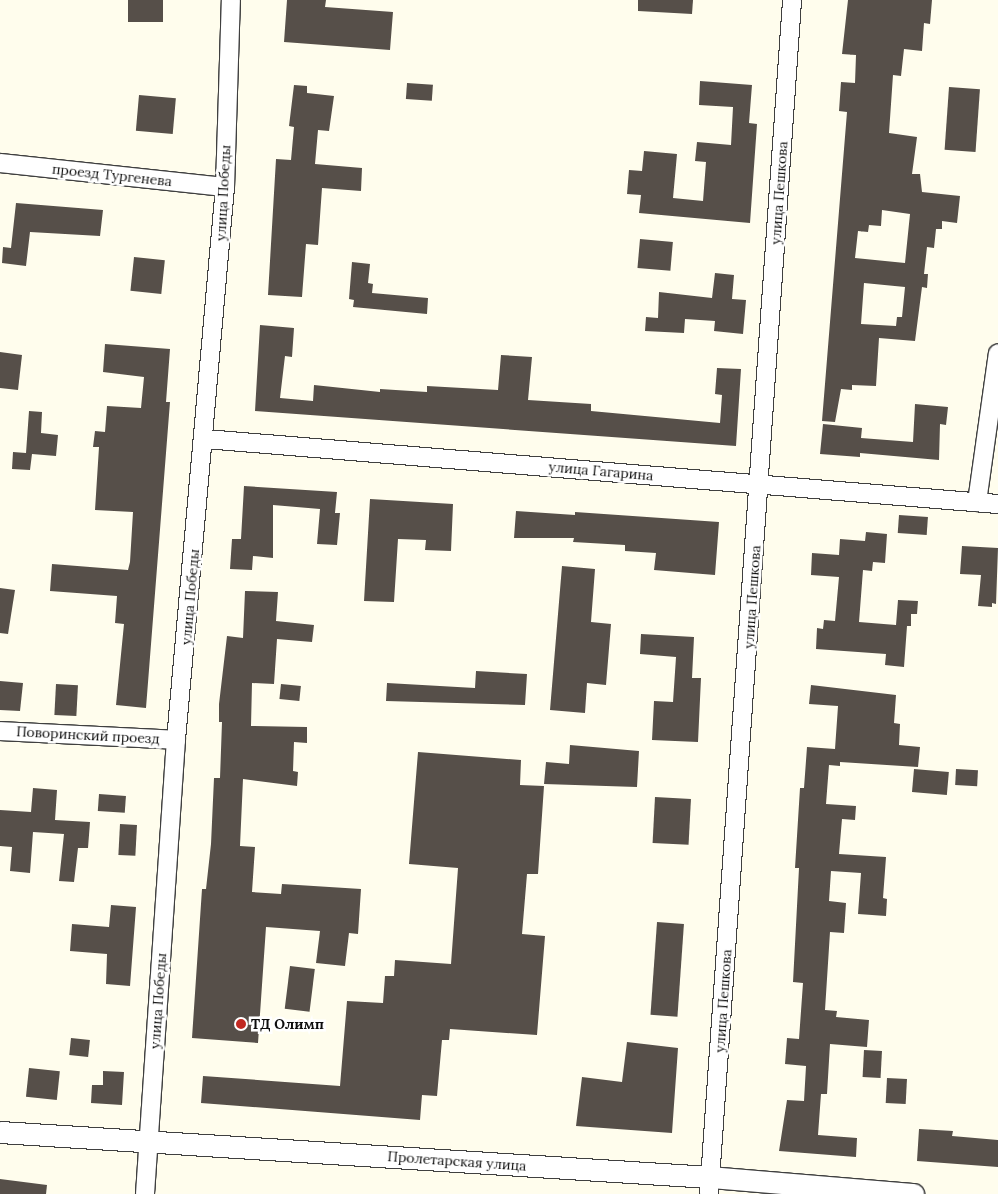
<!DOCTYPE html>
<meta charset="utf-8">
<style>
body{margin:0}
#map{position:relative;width:998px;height:1194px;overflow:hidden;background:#fffded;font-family:Lora,serif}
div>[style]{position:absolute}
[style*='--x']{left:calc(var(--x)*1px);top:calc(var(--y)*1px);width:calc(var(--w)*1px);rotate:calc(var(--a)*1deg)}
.building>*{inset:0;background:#564f49;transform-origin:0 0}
.roads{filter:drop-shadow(1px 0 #404040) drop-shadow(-1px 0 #404040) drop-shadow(0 1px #404040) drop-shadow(0 -1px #404040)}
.minor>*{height:18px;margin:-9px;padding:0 9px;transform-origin:9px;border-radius:9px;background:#fff}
.tertiary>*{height:21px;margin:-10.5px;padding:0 10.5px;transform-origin:10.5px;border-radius:10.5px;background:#fff}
.dots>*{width:14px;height:14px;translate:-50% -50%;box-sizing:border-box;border:2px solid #fff;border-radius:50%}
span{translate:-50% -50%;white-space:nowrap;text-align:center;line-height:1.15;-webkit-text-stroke:5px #fff;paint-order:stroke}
.street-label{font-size:14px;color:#0d0d0d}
.poi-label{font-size:14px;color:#0d0d0d;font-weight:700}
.left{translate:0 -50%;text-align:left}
</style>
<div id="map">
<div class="building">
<div style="left:128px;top:0;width:35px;height:22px"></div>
<div style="clip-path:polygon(287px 0,326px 0,325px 7px,393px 12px,390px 50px,284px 42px)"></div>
<div style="clip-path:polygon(638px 0,693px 0,692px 14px,638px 11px)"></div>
<div style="clip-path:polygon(evenodd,848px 0,932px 0,930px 24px,924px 23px,922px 51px,904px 49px,901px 76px,893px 75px,889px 133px,917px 137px,912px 174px,920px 174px,922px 192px,960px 196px,957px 223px,942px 221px,942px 229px,936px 229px,934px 248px,927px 247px,924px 274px,928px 274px,927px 288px,922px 287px,915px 341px,879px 338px,876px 386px,852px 385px,852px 390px,841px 389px,835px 422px,822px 421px,847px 112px,839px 111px,841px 82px,855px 83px,856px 55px,842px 54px,848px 0,882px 210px,910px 214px,905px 263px,855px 258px,858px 231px,868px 232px,869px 225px,881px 226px,882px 210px,848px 0,864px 283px,905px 287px,902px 317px,897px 317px,896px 326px,861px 324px,864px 283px)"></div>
<div style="clip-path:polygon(700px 81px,752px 85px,749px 123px,757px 124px,750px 223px,639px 213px,641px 195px,627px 194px,629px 170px,642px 171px,644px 151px,677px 154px,673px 198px,703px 201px,706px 162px,695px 161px,697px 142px,731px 145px,733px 107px,699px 105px)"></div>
<div style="left:407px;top:83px;width:26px;height:16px;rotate:4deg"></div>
<div style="clip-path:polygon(294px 85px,307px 86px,307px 93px,334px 96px,329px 131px,318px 130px,315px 164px,362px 168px,361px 191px,322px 188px,318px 245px,306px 244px,302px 297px,268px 295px,276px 159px,291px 160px,294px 127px,289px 126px)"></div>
<div style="left:949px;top:87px;width:31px;height:63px;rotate:4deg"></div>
<div style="left:139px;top:95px;width:37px;height:36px;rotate:5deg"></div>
<div style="clip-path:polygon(16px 203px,103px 210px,100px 236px,30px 232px,26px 266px,2px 263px,3px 247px,11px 248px)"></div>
<div style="left:640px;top:239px;width:33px;height:29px;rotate:5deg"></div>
<div style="left:134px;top:257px;width:31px;height:34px;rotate:6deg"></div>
<div style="clip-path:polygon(352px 262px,370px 264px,368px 283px,373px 284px,372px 293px,428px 298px,427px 314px,353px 307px,354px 300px,349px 299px)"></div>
<div style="clip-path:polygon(715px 273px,734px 275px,732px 299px,746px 300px,743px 334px,714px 331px,715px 321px,685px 319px,684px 333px,645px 331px,646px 317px,658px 318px,659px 292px,712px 298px)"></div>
<div style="clip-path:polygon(260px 325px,294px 328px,292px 357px,285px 356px,280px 398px,313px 401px,314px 385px,380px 392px,380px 389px,427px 392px,427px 386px,498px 390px,501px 355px,532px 357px,528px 400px,591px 404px,591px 411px,720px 423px,722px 395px,715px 394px,717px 368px,741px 369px,736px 446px,255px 411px)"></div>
<div style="clip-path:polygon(105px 344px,170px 349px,166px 402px,170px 402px,146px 708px,116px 705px,124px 624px,115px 623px,117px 596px,50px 591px,52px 564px,128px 570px,130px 562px,133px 512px,95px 510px,99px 447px,93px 447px,95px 431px,105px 432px,107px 406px,141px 408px,144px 377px,103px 372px)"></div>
<div style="clip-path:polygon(0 352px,22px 355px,18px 390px,0 388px)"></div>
<div style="clip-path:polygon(915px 404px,948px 407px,946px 425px,940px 424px,939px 460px,860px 453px,860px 457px,820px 454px,823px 424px,862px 428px,861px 438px,913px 442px)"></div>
<div style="clip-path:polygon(29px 411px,42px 412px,41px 433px,58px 435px,56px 456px,32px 454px,30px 470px,12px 469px,13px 452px,26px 453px)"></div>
<div style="clip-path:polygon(244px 486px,337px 492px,335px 513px,340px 513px,337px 545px,317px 544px,320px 509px,273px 505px,273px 558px,253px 556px,252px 570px,230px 569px,232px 539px,241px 539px)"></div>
<div style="clip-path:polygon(370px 499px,453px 504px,451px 551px,425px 550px,426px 540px,398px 539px,394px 602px,364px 601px)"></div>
<div style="clip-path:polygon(516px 511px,575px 515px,575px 512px,719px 522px,715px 575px,654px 570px,656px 553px,625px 551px,625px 545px,573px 542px,574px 538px,514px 538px)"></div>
<div style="left:899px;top:515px;width:29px;height:18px;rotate:4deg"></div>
<div style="clip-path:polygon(866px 532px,887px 534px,885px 563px,873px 562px,872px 571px,863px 570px,859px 622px,896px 625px,898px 600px,918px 601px,917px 614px,911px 614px,911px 626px,907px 626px,904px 667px,885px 665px,886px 654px,816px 649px,817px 628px,823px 629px,824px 620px,835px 621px,839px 577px,811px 575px,812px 553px,839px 555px,840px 539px,865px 541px)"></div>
<div style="clip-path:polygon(962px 546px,998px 548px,996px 604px,992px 603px,992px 607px,978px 606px,981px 575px,960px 574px)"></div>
<div style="clip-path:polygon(562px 566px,595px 569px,591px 622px,611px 624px,606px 685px,587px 683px,585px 713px,550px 710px)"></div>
<div style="clip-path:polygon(0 588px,15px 590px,8px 634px,0 633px)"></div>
<div style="clip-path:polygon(245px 591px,278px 592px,276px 621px,314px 625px,312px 642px,277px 639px,274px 684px,252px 683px,251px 726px,307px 727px,307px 743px,294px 742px,293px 771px,298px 772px,297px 786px,243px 779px,240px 846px,255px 847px,252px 892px,281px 894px,282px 884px,361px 889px,358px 934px,349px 933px,345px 966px,316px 963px,320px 931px,266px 927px,258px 1043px,192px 1038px,202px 889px,206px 889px,211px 844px,214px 778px,220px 778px,222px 722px,219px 722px,219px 704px,227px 636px,243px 638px)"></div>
<div style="clip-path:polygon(641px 634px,694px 637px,692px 678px,701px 678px,698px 742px,652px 740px,654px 701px,673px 702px,676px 657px,640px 654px)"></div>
<div style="clip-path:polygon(476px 671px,527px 674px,525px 705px,386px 701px,387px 683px,475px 688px)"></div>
<div style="clip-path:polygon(0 681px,23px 683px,20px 711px,0 710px)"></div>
<div style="left:56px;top:684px;width:22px;height:31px;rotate:3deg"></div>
<div style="left:281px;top:684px;width:20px;height:15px;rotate:6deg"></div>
<div style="clip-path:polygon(811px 685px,896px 695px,894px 723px,900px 724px,899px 745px,920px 747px,918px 767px,840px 762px,840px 766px,829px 765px,826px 804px,856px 806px,855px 820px,842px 819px,839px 854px,886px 857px,883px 898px,887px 899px,886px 916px,858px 914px,861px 873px,831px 871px,829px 901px,846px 903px,844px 933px,830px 932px,825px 1010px,837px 1011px,836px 1017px,869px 1020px,867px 1047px,830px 1044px,827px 1094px,821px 1094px,818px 1135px,857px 1138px,856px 1157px,779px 1151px,787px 1100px,804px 1101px,806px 1066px,785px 1064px,787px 1038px,799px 1039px,803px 983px,793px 982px,799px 868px,795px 868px,800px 788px,804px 788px,807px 747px,835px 749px,838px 706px,809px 704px)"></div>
<div style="clip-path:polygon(570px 745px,639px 751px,637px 787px,544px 784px,546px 762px,569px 764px)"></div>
<div style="clip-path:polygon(418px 752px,521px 760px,520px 785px,544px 786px,538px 874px,527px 874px,522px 934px,545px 936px,537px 1035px,450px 1029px,449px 1040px,442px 1040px,437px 1096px,422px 1095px,420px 1120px,201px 1103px,203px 1076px,340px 1086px,347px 1001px,383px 1003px,385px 976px,394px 976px,395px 960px,451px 964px,458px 868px,409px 864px)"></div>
<div style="left:914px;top:769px;width:35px;height:23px;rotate:5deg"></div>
<div style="left:956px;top:769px;width:22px;height:16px;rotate:3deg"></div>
<div style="clip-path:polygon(33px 788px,57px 790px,55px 820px,90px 822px,88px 848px,78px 848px,74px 882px,59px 881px,64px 834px,33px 832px,30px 873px,10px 871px,12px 847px,0 846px,0 810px,31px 812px)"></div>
<div style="left:99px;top:794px;width:27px;height:17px;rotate:4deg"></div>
<div style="left:655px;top:797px;width:36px;height:46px;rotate:3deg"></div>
<div style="left:120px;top:824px;width:17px;height:31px;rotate:3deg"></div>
<div style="clip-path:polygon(111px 905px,136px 907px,130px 986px,106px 984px,107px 954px,70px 951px,72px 924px,109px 927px)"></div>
<div style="left:657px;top:922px;width:27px;height:93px;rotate:4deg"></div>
<div style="left:290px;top:966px;width:25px;height:43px;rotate:7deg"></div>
<div style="left:71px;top:1038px;width:19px;height:17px;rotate:6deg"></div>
<div style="clip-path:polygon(627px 1042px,678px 1048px,672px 1133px,576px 1126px,582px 1077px,622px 1082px)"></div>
<div style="left:864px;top:1050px;width:18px;height:27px;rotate:3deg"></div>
<div style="left:29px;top:1068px;width:31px;height:29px;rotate:6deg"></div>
<div style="clip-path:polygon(103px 1071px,124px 1072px,122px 1105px,91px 1103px,92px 1085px,103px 1085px)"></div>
<div style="left:887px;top:1078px;width:20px;height:25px;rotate:3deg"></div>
<div style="clip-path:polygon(919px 1129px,953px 1131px,952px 1136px,998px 1140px,998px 1167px,917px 1161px)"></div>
<div style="clip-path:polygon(0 1179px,47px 1185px,46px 1194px,0 1194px)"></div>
</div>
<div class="roads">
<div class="minor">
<div style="--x:0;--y:163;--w:226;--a:6.1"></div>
<div style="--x:205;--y:439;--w:796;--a:4.69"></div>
<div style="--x:977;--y:502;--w:150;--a:-82"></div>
<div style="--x:0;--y:731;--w:176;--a:2.9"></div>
<div style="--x:145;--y:1194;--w:455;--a:-86.1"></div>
<div style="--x:176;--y:740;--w:555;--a:-84.94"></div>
<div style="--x:225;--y:187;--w:187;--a:-88.2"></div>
<div style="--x:709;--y:1194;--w:1197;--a:-86.02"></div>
</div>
<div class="tertiary">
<div style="--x:0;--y:1132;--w:711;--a:3.63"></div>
<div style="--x:710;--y:1177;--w:204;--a:4.8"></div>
</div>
</div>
<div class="dots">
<div style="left:241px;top:1024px;background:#c12922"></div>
</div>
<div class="street-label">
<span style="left:112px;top:175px;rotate:6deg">проезд Тургенева</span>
<span style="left:223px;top:193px;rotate:-87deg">улица Победы</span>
<span style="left:779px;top:193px;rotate:-86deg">улица Пешкова</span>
<span style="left:601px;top:471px;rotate:5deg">улица Гагарина</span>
<span style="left:190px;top:597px;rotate:-85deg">улица Победы</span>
<span style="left:752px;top:597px;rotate:-86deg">улица Пешкова</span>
<span style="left:88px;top:735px;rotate:3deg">Поворинский проезд</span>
<span style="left:158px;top:1001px;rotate:-86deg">улица Победы</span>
<span style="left:723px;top:1001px;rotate:-86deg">улица Пешкова</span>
<span style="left:457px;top:1161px;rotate:4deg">Пролетарская улица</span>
</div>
<div class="poi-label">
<span class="left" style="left:251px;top:1024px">ТД Олимп</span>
</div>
</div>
